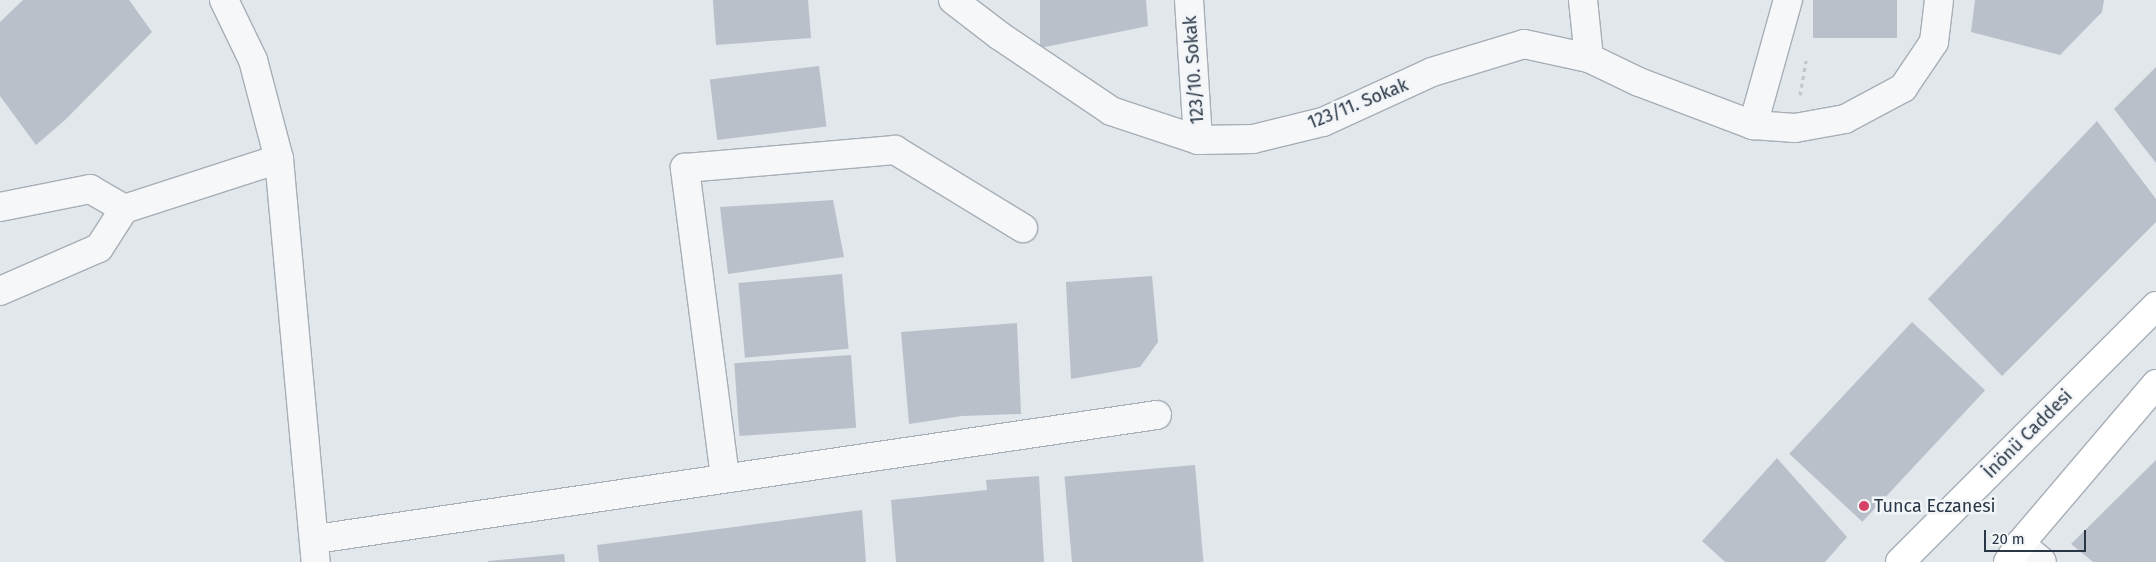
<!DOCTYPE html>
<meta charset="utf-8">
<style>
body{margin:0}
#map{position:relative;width:2156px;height:562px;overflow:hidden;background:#e2e7eb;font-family:"Fira Sans",sans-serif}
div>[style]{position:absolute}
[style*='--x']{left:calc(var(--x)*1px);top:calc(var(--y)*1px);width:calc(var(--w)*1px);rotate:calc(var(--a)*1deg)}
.building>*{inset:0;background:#b9c0ca;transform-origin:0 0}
.path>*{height:3px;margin-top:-1.5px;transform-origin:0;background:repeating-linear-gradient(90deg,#c0c5ca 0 4px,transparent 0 8px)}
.roads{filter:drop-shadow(1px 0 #a7aeb6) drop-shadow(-1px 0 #a7aeb6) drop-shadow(0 1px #a7aeb6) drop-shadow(0 -1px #a7aeb6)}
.minor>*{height:28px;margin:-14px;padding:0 14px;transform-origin:14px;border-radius:14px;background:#f5f7f9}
.major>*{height:28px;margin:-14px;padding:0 14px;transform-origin:14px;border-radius:14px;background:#fff}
.dots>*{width:14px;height:14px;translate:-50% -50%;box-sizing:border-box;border:2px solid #f2f5f8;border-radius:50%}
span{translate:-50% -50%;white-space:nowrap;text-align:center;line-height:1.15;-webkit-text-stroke:5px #f2f5f8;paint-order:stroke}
.street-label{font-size:18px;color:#293645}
.poi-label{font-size:18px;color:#293645}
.left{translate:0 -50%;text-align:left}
.scale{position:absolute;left:1984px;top:530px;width:102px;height:22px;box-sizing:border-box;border:2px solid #293645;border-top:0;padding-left:6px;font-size:15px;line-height:18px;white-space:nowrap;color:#293645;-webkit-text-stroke:4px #f2f5f8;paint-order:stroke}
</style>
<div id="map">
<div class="building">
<div style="clip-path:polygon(23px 0,129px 0,152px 32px,65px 120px,36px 145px,0 96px,0 22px)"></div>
<div style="clip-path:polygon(713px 0,808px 0,811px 38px,716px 45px)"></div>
<div style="clip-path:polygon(1040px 0,1146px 0,1148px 26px,1040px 48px)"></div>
<div style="left:1813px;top:0;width:84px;height:38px"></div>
<div style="clip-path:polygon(1975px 0,2104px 0,2102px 12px,2060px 55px,1971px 32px)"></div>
<div style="left:819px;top:66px;width:61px;height:110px;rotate:83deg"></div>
<div style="clip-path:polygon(2156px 67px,2156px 163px,2114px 109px)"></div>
<div style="clip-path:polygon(2097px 121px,2156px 199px,2156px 222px,2002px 376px,1928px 299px)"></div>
<div style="clip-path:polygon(833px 200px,844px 257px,728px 274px,720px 207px)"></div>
<div style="left:842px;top:274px;width:75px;height:104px;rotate:85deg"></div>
<div style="clip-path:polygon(1152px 276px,1158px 342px,1140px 367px,1071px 379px,1066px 282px)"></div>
<div style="left:1912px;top:322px;width:100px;height:180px;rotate:43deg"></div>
<div style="clip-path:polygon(1017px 323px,1021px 414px,962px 416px,909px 424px,901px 332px)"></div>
<div style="left:851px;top:355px;width:73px;height:117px;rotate:86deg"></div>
<div style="clip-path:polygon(1777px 458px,1847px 537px,1825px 562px,1725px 562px,1702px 541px)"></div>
<div style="clip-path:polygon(2156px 460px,2156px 562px,2093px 562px,2071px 544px)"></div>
<div style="left:1195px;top:465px;width:97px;height:131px;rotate:85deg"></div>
<div style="clip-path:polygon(1039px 476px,1044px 562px,896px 562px,891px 500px,987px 490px,986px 480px)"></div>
<div style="clip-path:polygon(862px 510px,866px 562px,599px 562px,597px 545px)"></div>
<div style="clip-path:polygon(564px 554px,565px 562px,488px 562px,488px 561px)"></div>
</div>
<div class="path">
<div style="--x:1800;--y:95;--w:35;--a:-80"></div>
</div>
<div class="roads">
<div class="minor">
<div style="--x:224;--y:0;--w:67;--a:64.2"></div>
<div style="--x:253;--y:60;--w:102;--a:75.3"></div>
<div style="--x:279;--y:159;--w:405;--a:84.8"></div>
<div style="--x:953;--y:0;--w:59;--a:37.5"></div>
<div style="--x:1000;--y:36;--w:134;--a:34"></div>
<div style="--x:1111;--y:111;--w:92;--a:18.4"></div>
<div style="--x:1198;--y:140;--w:55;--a:-1"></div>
<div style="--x:1253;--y:139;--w:72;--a:-13.7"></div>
<div style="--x:1323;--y:122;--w:120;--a:-24.6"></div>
<div style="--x:1432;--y:72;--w:96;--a:-16.9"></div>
<div style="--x:1524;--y:44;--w:66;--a:12.2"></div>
<div style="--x:1589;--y:58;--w:55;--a:25.6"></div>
<div style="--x:1639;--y:82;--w:122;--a:20.7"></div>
<div style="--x:1753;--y:125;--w:42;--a:4.1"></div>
<div style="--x:1795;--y:128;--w:51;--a:-10.2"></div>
<div style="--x:1845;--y:119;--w:66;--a:-28.1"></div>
<div style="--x:1903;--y:88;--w:55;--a:-56"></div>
<div style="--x:1934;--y:42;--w:42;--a:-83.2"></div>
<div style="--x:1189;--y:0;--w:140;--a:86.3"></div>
<div style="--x:1583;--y:0;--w:58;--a:84.1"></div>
<div style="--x:1753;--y:125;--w:130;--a:-74.4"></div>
<div style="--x:0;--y:207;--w:92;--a:-11.3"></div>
<div style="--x:90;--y:189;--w:39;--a:30"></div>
<div style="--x:124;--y:209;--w:163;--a:-17.9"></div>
<div style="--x:0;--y:291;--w:108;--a:-23.5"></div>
<div style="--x:99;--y:248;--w:46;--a:-57.3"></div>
<div style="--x:725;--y:477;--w:312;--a:-97.4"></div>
<div style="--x:685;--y:168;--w:211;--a:-4.9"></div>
<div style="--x:895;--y:150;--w:150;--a:31.4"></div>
<div style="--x:316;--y:539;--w:850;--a:-8.39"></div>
<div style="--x:2020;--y:544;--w:28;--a:39"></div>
</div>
<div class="major">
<div style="--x:1900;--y:562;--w:362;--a:-45"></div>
<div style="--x:2008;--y:562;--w:22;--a:-56"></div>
<div style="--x:2020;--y:544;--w:210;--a:-49.6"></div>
</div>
</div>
<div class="dots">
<div style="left:1864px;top:506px;background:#d74165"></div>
</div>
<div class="street-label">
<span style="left:1194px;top:70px;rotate:-94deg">123/10. Sokak</span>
<span style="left:1358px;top:104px;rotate:-22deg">123/11. Sokak</span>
<span style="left:2028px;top:434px;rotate:-45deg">İnönü Caddesi</span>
</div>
<div class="poi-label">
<span class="left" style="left:1874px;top:506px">Tunca Eczanesi</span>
</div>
<div class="scale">20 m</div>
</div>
